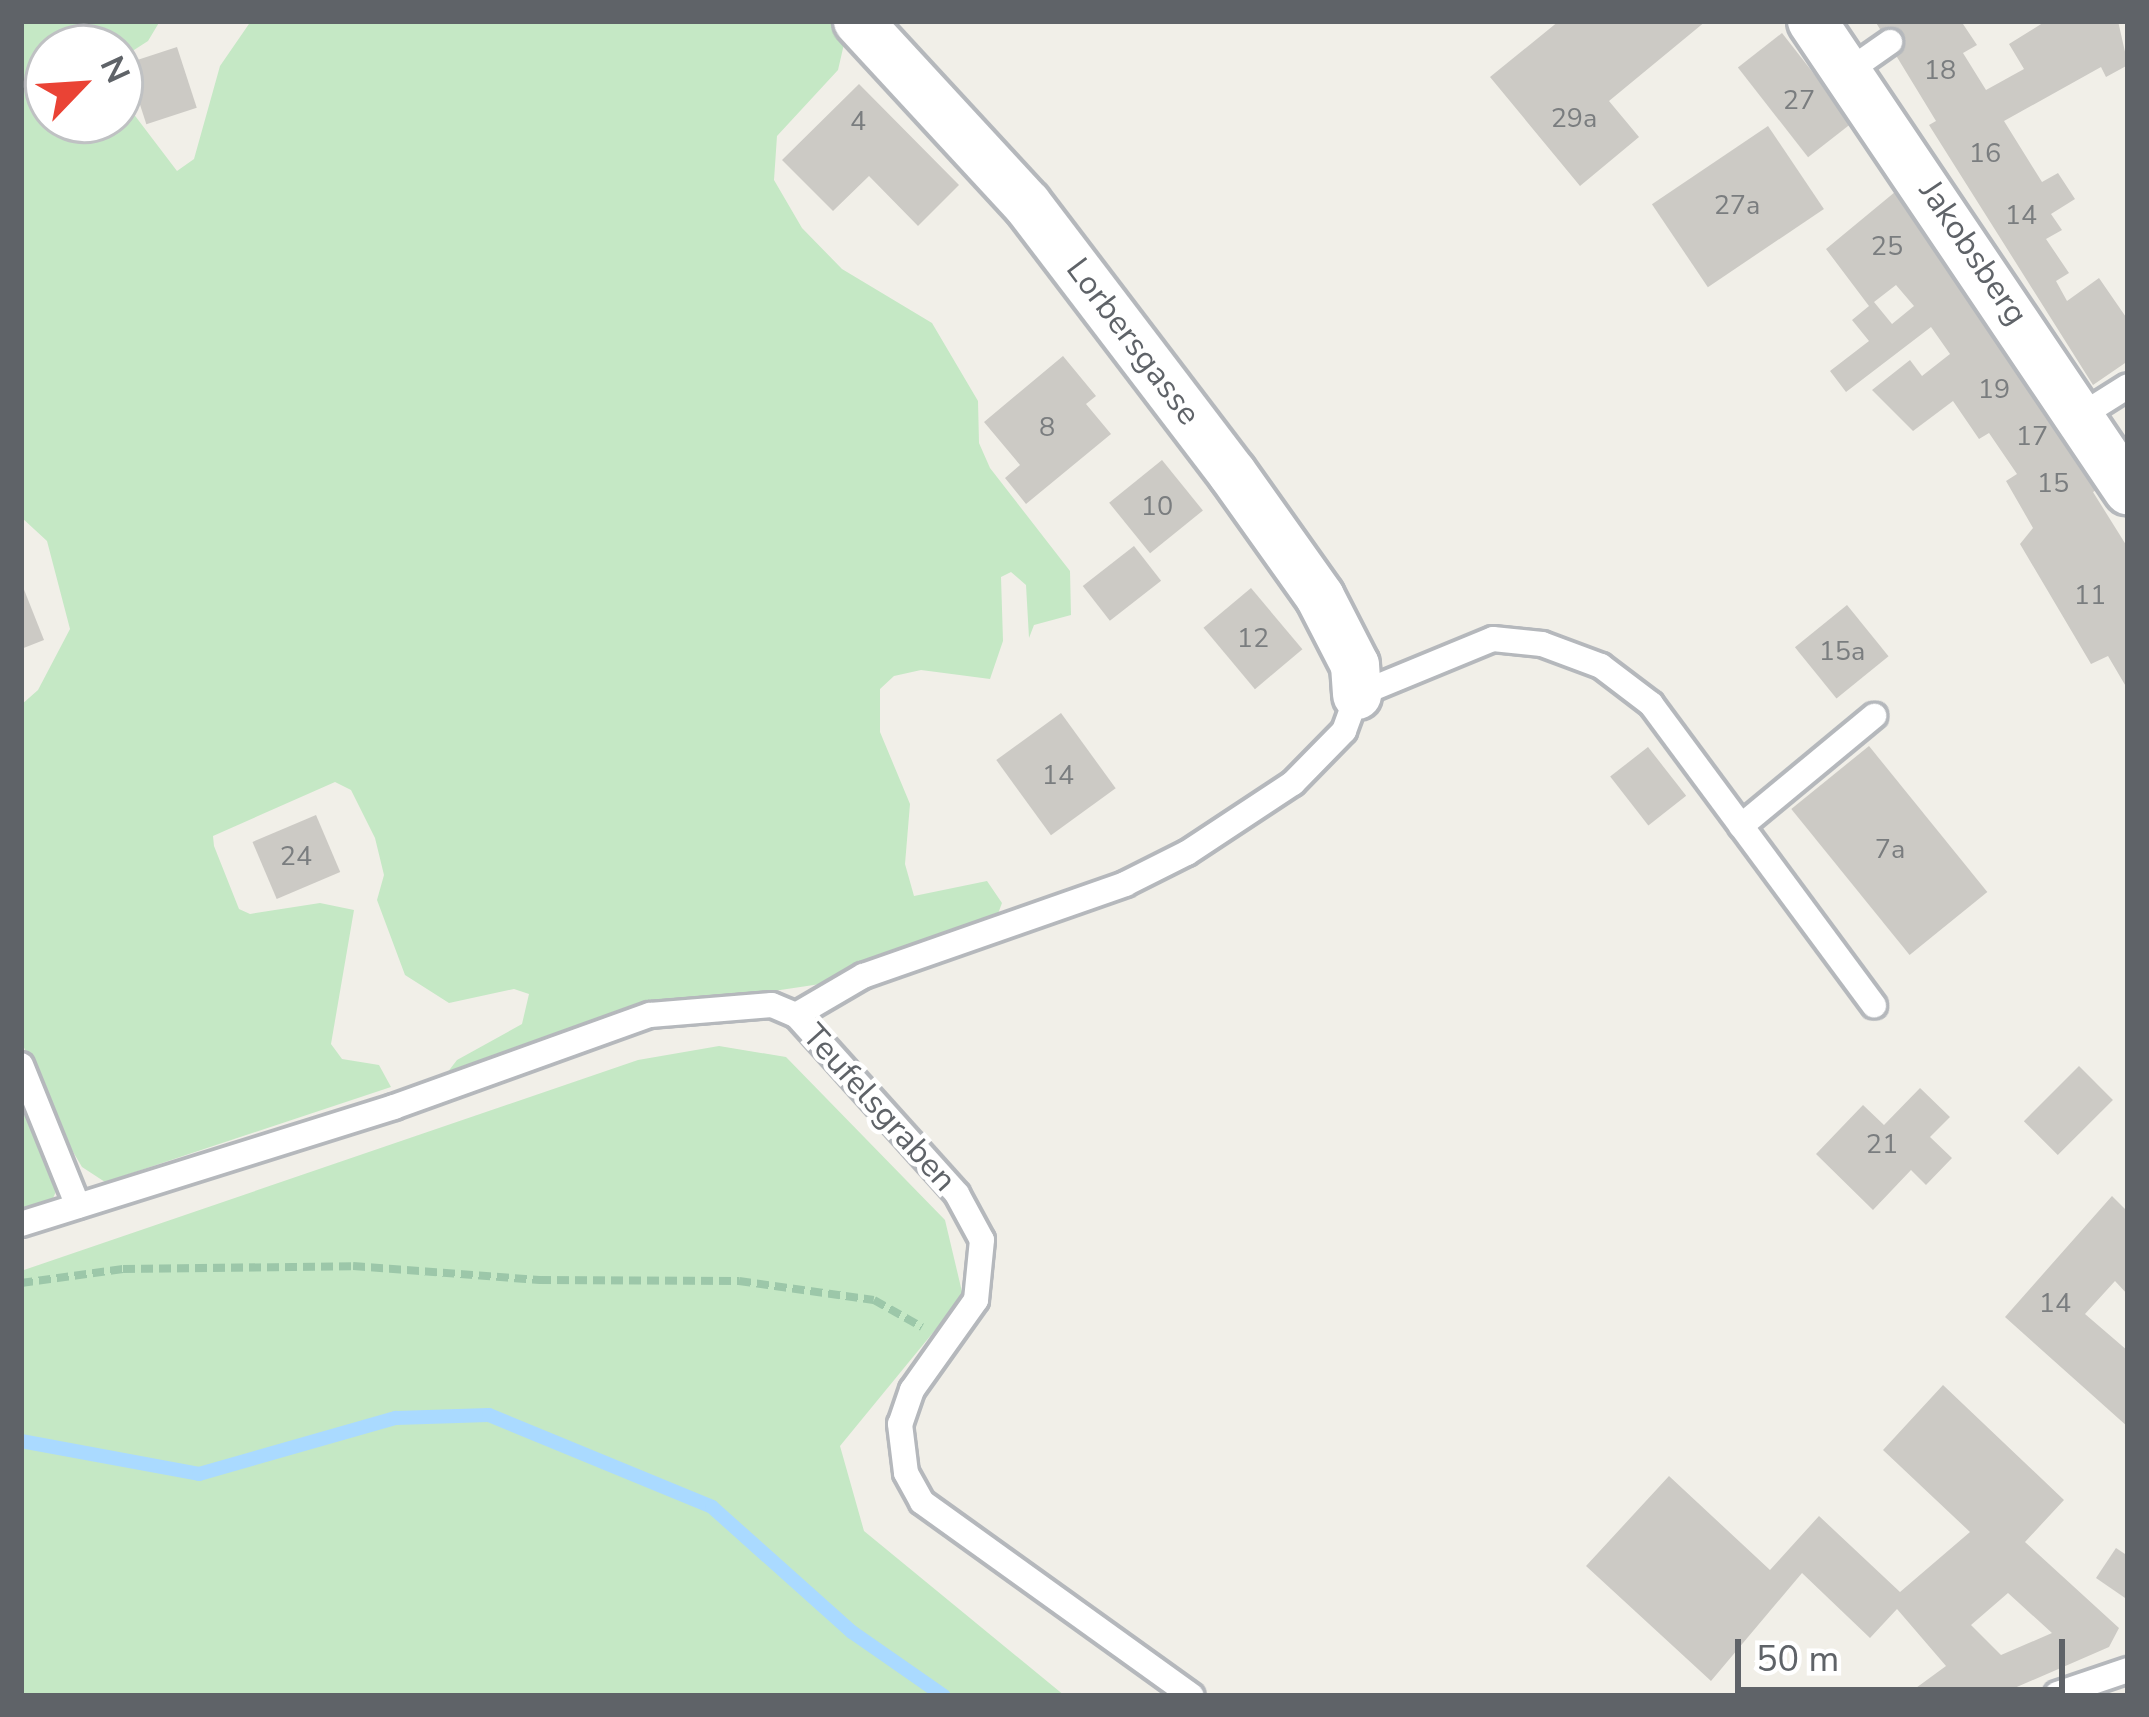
<!DOCTYPE html>
<style>
body{margin:0}
#map{position:relative;width:2149px;height:1717px;overflow:hidden;background:#f1efe8;font-family:"Nunito Sans",sans-serif}
div>[style]{position:absolute}
[style*='--x']{left:calc(var(--x)*1px);top:calc(var(--y)*1px);width:calc(var(--w)*1px);rotate:calc(var(--a)*1deg)}
.green>*{inset:0;background:#c5e8c5}
.stream>*{height:14px;margin:-7px;padding:0 7px;transform-origin:7px;border-radius:7px;background:#aadaff}
.building>*{inset:0;background:#cccac5;transform-origin:0 0}
.path>*{height:8px;margin-top:-4px;transform-origin:0;background:repeating-linear-gradient(90deg,#9cc7a9 0 12px,transparent 0 18px)}
.roads{filter:drop-shadow(3px 0 #b5b8bc) drop-shadow(-3px 0 #b5b8bc) drop-shadow(0 3px #b5b8bc) drop-shadow(0 -3px #b5b8bc)}
.lane>*{height:24px;margin:-12px;padding:0 12px;transform-origin:12px;border-radius:12px;background:#fff}
.street>*{height:48px;margin:-24px;padding:0 24px;transform-origin:24px;border-radius:24px;background:#fff}
span{translate:-50% -50%;white-space:nowrap;text-align:center;line-height:1.15;-webkit-text-stroke:9px #fff;paint-order:stroke}
.number-label{font-size:27px;color:#7a7d7f}
.number-label span{-webkit-text-stroke-width:0}
.street-label{font-size:33px;color:#5f6368}
.frame{position:absolute;inset:0;border:24px solid #5f6368;pointer-events:none}
.north{position:absolute;left:24px;top:24px;width:120px;height:120px;box-sizing:border-box;background:#fff;border:3px solid #bfc1c3;border-radius:50%;rotate:65deg;font-size:33px;font-weight:700;line-height:48px;text-align:center;color:#5f6368}
.north::after{content:'';display:block;margin:auto;width:42px;height:54px;background:#ea4335;clip-path:polygon(50% 0,100% 100%,50% 72%,0 100%)}
.scale{position:absolute;left:1735px;top:1639px;width:330px;height:54px;box-sizing:border-box;border:6px solid #5f6368;border-top:0;padding-left:15px;font-size:36px;line-height:42px;white-space:nowrap;color:#5f6368;-webkit-text-stroke:9px #fff;paint-order:stroke}
</style>
<div id="map">
<div class="green">
<div style="clip-path:polygon(21px 21px,160px 21px,148px 41px,120px 59px,120px 48px,48px 48px,48px 120px,120px 120px,120px 96px,177px 171px,194px 159px,220px 66px,251px 21px,835px 21px,844px 44px,838px 70px,777px 136px,774px 180px,802px 228px,842px 269px,932px 323px,978px 401px,979px 443px,990px 468px,1070px 571px,1071px 615px,1034px 625px,1029px 638px,1026px 585px,1011px 572px,1001px 577px,1003px 641px,990px 679px,921px 670px,894px 676px,880px 689px,880px 732px,910px 804px,905px 864px,914px 896px,987px 881px,1002px 903px,996px 919px,827px 983px,728px 998px,452px 1079px,447px 1073px,457px 1060px,522px 1024px,529px 994px,514px 989px,449px 1003px,405px 975px,377px 900px,384px 875px,375px 838px,351px 790px,335px 782px,213px 836px,214px 846px,239px 909px,250px 914px,320px 903px,354px 910px,331px 1044px,342px 1059px,379px 1065px,391px 1087px,105px 1182px,82px 1167px,44px 1103px,21px 1039px,21px 705px,38px 690px,70px 629px,47px 541px,21px 517px)"></div>
<div style="clip-path:polygon(719px 1046px,786px 1057px,945px 1220px,963px 1296px,840px 1446px,864px 1531px,1065px 1696px,21px 1696px,21px 1271px,638px 1060px)"></div>
<div style="clip-path:polygon(21px 1107px,57px 1189px,51px 1203px,21px 1212px)"></div>
</div>
<div class="stream">
<div style="--x:21;--y:1441;--w:181;--a:10.5"></div>
<div style="--x:199;--y:1474;--w:205;--a:-15.9"></div>
<div style="--x:396;--y:1418;--w:93;--a:-1.8"></div>
<div style="--x:489;--y:1415;--w:241;--a:22.4"></div>
<div style="--x:712;--y:1507;--w:188;--a:41.8"></div>
<div style="--x:852;--y:1632;--w:112;--a:34.8"></div>
</div>
<div class="building">
<div style="clip-path:polygon(1559px 21px,1706px 21px,1609px 101px,1639px 137px,1580px 186px,1490px 77px)"></div>
<div style="clip-path:polygon(1875px 21px,1961px 21px,1977px 45px,1963px 53px,1986px 90px,2024px 69px,2009px 44px,2046px 21px,2118px 21px,2128px 65px,2106px 77px,2101px 67px,2004px 121px,2042px 182px,2058px 173px,2075px 199px,2051px 214px,2062px 230px,2046px 239px,2069px 273px,2056px 281px,2067px 301px,2099px 278px,2128px 320px,2128px 361px,2093px 385px,1929px 125px,1936px 121px)"></div>
<div style="left:1782px;top:33px;width:114px;height:56px;rotate:52deg"></div>
<div style="left:177px;top:47px;width:64px;height:53px;rotate:72deg"></div>
<div style="clip-path:polygon(859px 84px,959px 185px,918px 226px,869px 176px,833px 211px,782px 160px)"></div>
<div style="left:1768px;top:126px;width:100px;height:140px;rotate:56deg"></div>
<div style="clip-path:polygon(evenodd,1901px 187px,2101px 487px,2093px 492px,2128px 548px,2128px 690px,2108px 656px,2091px 664px,2020px 544px,2033px 528px,2006px 481px,2017px 474px,1989px 433px,1979px 439px,1953px 401px,1913px 431px,1872px 390px,1910px 360px,1922px 376px,1950px 354px,1931px 327px,1846px 392px,1830px 371px,1869px 341px,1852px 320px,1869px 306px,1826px 249px,1901px 187px,1896px 285px,1914px 306px,1892px 324px,1874px 302px,1896px 285px)"></div>
<div style="clip-path:polygon(1063px 356px,1096px 396px,1086px 404px,1111px 434px,1026px 504px,1005px 478px,1020px 465px,984px 422px)"></div>
<div style="left:1162px;top:460px;width:65px;height:68px;rotate:51deg"></div>
<div style="left:1134px;top:546px;width:44px;height:65px;rotate:52deg"></div>
<div style="clip-path:polygon(21px 582px,44px 640px,21px 649px)"></div>
<div style="left:1251px;top:588px;width:80px;height:62px;rotate:50deg"></div>
<div style="left:1847px;top:605px;width:66px;height:67px;rotate:51deg"></div>
<div style="left:1061px;top:713px;width:93px;height:80px;rotate:54deg"></div>
<div style="left:1869px;top:746px;width:188px;height:100px;rotate:51deg"></div>
<div style="left:1648px;top:747px;width:62px;height:48px;rotate:52deg"></div>
<div style="left:316px;top:815px;width:62px;height:69px;rotate:67deg"></div>
<div style="left:2079px;top:1066px;width:48px;height:78px;rotate:45deg"></div>
<div style="clip-path:polygon(1920px 1088px,1950px 1117px,1930px 1137px,1952px 1158px,1926px 1185px,1911px 1170px,1873px 1210px,1816px 1154px,1863px 1105px,1884px 1125px)"></div>
<div style="clip-path:polygon(2112px 1196px,2128px 1212px,2128px 1295px,2115px 1281px,2085px 1314px,2128px 1351px,2128px 1427px,2005px 1317px)"></div>
<div style="clip-path:polygon(evenodd,1943px 1385px,2064px 1500px,2025px 1542px,2119px 1628px,2109px 1647px,1996px 1696px,1905px 1696px,1946px 1666px,1897px 1609px,1870px 1638px,1802px 1573px,1711px 1681px,1586px 1566px,1669px 1476px,1770px 1570px,1819px 1516px,1900px 1592px,1970px 1532px,1883px 1450px,1943px 1385px,2008px 1593px,2052px 1633px,2001px 1655px,1971px 1625px,2008px 1593px)"></div>
<div style="clip-path:polygon(2116px 1548px,2128px 1556px,2128px 1600px,2096px 1578px)"></div>
</div>
<div class="path">
<div style="--x:21;--y:1283;--w:103;--a:-7.8"></div>
<div style="--x:123;--y:1269;--w:230;--a:-0.7"></div>
<div style="--x:353;--y:1266;--w:187;--a:4.3"></div>
<div style="--x:539;--y:1280;--w:200;--a:0.3"></div>
<div style="--x:739;--y:1281;--w:136;--a:8"></div>
<div style="--x:874;--y:1300;--w:55;--a:29.4"></div>
</div>
<div class="roads">
<div class="lane">
<div style="--x:1850;--y:70;--w:49;--a:-35"></div>
<div style="--x:2082;--y:415;--w:54;--a:-32.2"></div>
<div style="--x:1741;--y:826;--w:173;--a:-39.6"></div>
<div style="--x:796;--y:1015;--w:78;--a:-30.2"></div>
<div style="--x:863;--y:976;--w:278;--a:-19.3"></div>
<div style="--x:1125;--y:884;--w:69;--a:-26.6"></div>
<div style="--x:1187;--y:853;--w:127;--a:-33.4"></div>
<div style="--x:1293;--y:783;--w:73;--a:-45.6"></div>
<div style="--x:1344;--y:731;--w:38;--a:-70"></div>
<div style="--x:1357;--y:695;--w:147;--a:-22.4"></div>
<div style="--x:1493;--y:639;--w:49;--a:5.8"></div>
<div style="--x:1542;--y:644;--w:63;--a:20.4"></div>
<div style="--x:1601;--y:666;--w:63;--a:37.2"></div>
<div style="--x:1651;--y:704;--w:375;--a:53.5"></div>
<div style="--x:21;--y:1065;--w:152;--a:68"></div>
<div style="--x:21;--y:1224;--w:391;--a:-17.4"></div>
<div style="--x:394;--y:1107;--w:272;--a:-19.8"></div>
<div style="--x:650;--y:1015;--w:122;--a:-4.7"></div>
<div style="--x:772;--y:1005;--w:26;--a:23"></div>
<div style="--x:796;--y:1015;--w:241;--a:48"></div>
<div style="--x:957;--y:1194;--w:52;--a:61.5"></div>
<div style="--x:982;--y:1240;--w:60;--a:95.7"></div>
<div style="--x:976;--y:1300;--w:110;--a:125.4"></div>
<div style="--x:912;--y:1390;--w:36;--a:109"></div>
<div style="--x:900;--y:1424;--w:49;--a:83"></div>
<div style="--x:906;--y:1473;--w:33;--a:61"></div>
<div style="--x:922;--y:1502;--w:332;--a:35.7"></div>
<div style="--x:2057;--y:1694;--w:75;--a:-18.7"></div>
</div>
<div class="street">
<div style="--x:858;--y:21;--w:249;--a:47.3"></div>
<div style="--x:1027;--y:204;--w:338;--a:52.7"></div>
<div style="--x:1232;--y:473;--w:152;--a:54.6"></div>
<div style="--x:1320;--y:597;--w:76;--a:62.8"></div>
<div style="--x:1355;--y:665;--w:30;--a:86"></div>
<div style="--x:1812;--y:21;--w:566;--a:56.03"></div>
</div>
</div>
<div class="number-label">
<span style="left:1940px;top:71px">18</span>
<span style="left:1799px;top:101px">27</span>
<span style="left:1574px;top:119px">29a</span>
<span style="left:858px;top:122px">4</span>
<span style="left:1985px;top:154px">16</span>
<span style="left:1737px;top:206px">27a</span>
<span style="left:2021px;top:216px">14</span>
<span style="left:1887px;top:247px">25</span>
<span style="left:1994px;top:390px">19</span>
<span style="left:1047px;top:428px">8</span>
<span style="left:2032px;top:437px">17</span>
<span style="left:2053px;top:484px">15</span>
<span style="left:1157px;top:507px">10</span>
<span style="left:2090px;top:596px">11</span>
<span style="left:1253px;top:639px">12</span>
<span style="left:1842px;top:652px">15a</span>
<span style="left:1058px;top:776px">14</span>
<span style="left:1890px;top:850px">7a</span>
<span style="left:296px;top:857px">24</span>
<span style="left:1882px;top:1145px">21</span>
<span style="left:2055px;top:1304px">14</span>
</div>
<div class="street-label">
<span style="left:1973px;top:253px;rotate:56deg">Jakobsberg</span>
<span style="left:1133px;top:342px;rotate:53deg">Lorbersgasse</span>
<span style="left:879px;top:1108px;rotate:48deg">Teufelsgraben</span>
</div>
<div class="frame"></div>
<div class="north">N</div>
<div class="scale">50 m</div>
</div>
